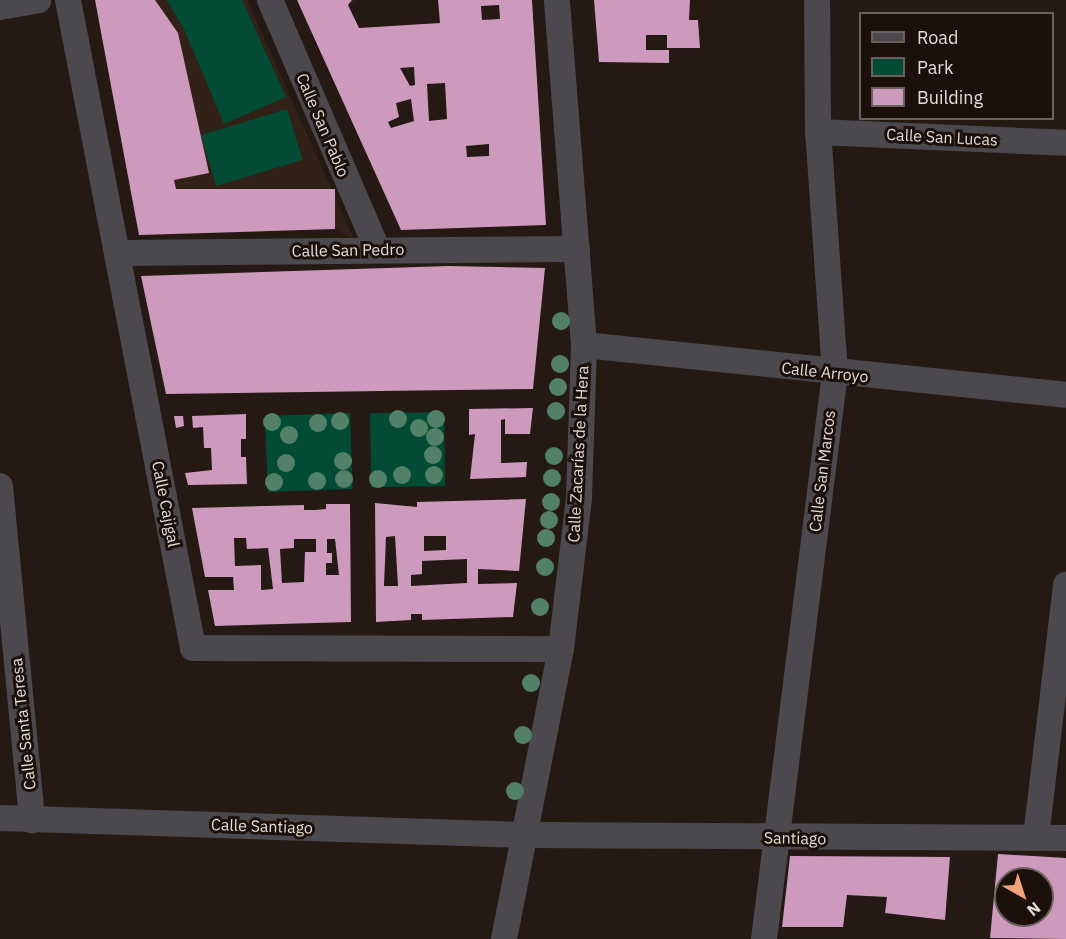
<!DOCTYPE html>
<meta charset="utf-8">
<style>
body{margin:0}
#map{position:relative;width:1066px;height:939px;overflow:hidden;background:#241913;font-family:"IBM Plex Sans",sans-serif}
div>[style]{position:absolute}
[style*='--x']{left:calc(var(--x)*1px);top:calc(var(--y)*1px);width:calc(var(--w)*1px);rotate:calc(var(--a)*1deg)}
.built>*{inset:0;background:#322117}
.green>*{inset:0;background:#024c35;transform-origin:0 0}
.building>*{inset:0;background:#cd99bd}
.street>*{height:26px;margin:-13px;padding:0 13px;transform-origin:13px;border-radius:13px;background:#4b494e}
.trees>*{width:18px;height:18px;margin:-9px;border-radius:50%;background:#528068}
span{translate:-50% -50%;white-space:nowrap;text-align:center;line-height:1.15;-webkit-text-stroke:6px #1b100a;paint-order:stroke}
.street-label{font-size:16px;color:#e3dbd6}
.legend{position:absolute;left:859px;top:12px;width:195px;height:108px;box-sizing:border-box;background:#1b100a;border:2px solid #6b615c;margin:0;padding:8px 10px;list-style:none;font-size:18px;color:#e3dbd6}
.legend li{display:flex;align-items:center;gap:12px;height:30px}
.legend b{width:30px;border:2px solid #6b615c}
.north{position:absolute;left:994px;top:867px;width:60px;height:60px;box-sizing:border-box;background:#1b100a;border:2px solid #6b615c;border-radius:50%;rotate:141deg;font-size:16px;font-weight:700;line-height:24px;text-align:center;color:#e3dbd6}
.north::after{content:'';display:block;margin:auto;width:21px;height:27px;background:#f1a27b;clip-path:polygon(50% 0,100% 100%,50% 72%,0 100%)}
</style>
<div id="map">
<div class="built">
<div style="clip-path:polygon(95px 0,247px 0,354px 239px,334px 229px,139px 235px)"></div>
</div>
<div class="green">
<div style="clip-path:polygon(167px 0,242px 0,286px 97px,224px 124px,184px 29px)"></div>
<div style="left:287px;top:109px;width:53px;height:90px;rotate:73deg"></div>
<div style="left:444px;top:412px;width:74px;height:74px;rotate:89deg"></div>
<div style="left:350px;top:413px;width:76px;height:85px;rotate:88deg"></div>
</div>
<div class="building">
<div style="clip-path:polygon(95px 0,155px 0,178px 33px,209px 173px,174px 180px,176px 189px,335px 189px,335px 229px,139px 235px)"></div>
<div style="clip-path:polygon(evenodd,297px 0,352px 0,348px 5px,359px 28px,440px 23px,438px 0,532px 0,546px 225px,401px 230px,297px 0,499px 5px,500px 19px,482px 20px,481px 6px,499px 5px,297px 0,414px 67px,415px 85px,410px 86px,400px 68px,414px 67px,297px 0,445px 83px,447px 119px,429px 121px,427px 84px,445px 83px,297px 0,411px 99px,414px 121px,391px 128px,388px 122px,399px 117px,396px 103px,411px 99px,297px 0,489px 144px,489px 156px,467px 157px,466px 146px,489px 144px)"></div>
<div style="clip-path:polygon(594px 0,690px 0,689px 20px,698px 20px,700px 48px,667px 48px,667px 35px,646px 35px,646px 50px,669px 50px,669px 63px,599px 62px)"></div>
<div style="clip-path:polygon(449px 266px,545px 268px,533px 389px,166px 394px,141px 276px)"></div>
<div style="clip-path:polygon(533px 408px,530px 434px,505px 434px,505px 419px,501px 420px,501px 463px,527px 462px,526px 477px,470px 479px,475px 434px,469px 435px,469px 409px)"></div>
<div style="clip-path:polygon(246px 414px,246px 439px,241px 439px,241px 457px,246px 457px,247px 484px,188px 485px,185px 473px,212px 470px,211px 448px,204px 448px,203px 427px,193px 428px,192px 416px)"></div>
<div style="clip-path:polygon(174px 416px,183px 416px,184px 426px,176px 428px)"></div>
<div style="clip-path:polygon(evenodd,526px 499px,519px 571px,478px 569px,478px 584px,517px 583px,513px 617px,422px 620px,422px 614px,411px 614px,411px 620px,376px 622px,375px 503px,417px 507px,417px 502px,526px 499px,395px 536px,398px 586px,384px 586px,386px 537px,395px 536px,526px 499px,424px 536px,446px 536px,446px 550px,424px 551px,424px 536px,526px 499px,467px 559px,467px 583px,411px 586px,411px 575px,422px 574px,422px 561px,467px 559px)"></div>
<div style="clip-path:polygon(evenodd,326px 504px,350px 504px,351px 622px,215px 626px,208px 590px,234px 590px,233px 577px,205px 577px,192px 508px,304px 505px,304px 510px,315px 510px,326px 509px,326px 504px,234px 538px,246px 538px,247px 549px,268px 548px,273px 589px,261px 590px,261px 565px,235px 566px,234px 538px,326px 504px,294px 539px,316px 539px,316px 552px,305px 552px,304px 582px,282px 583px,280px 549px,294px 548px,294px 539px,326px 504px,327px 539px,335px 539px,339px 575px,326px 575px,326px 563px,332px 563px,332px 553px,327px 553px,327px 539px)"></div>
<div style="clip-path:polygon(evenodd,998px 854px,1066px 858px,1066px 939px,990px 938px,998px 854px,1006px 879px,1042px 879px,1042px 915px,1006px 915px,1006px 879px)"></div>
<div style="clip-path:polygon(790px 856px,950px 857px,945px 920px,885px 913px,887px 897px,847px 895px,843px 927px,782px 927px)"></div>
</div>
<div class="street">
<div style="--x:68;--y:0;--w:660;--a:79.08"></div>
<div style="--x:193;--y:648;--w:368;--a:0.2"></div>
<div style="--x:270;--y:0;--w:271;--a:66.7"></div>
<div style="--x:0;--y:7;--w:39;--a:-10"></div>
<div style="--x:818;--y:132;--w:248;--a:2.5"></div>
<div style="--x:119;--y:253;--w:458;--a:-0.5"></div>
<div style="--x:584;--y:345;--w:485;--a:5.9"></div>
<div style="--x:0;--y:486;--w:336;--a:84.5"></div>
<div style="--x:0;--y:818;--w:523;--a:1.86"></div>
<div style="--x:523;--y:835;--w:543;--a:0.32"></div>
<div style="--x:1036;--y:837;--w:254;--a:-83.2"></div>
<div style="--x:504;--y:939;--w:296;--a:-78.9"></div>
<div style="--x:561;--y:649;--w:153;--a:-83.2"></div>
<div style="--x:579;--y:497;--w:152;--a:-88.1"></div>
<div style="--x:584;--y:345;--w:346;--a:-94.5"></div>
<div style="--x:764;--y:939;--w:570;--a:-82.85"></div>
<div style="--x:835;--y:373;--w:242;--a:-94"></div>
<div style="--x:818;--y:132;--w:132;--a:-90.4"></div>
</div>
<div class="trees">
<div style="left:561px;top:321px"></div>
<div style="left:560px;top:364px"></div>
<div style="left:558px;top:387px"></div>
<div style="left:556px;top:411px"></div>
<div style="left:398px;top:419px"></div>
<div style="left:436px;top:419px"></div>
<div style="left:340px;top:421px"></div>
<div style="left:272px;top:422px"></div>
<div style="left:318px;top:423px"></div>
<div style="left:419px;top:428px"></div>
<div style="left:289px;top:435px"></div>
<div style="left:435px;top:437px"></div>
<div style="left:433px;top:455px"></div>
<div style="left:554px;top:456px"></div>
<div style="left:343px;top:461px"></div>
<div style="left:286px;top:463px"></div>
<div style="left:402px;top:475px"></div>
<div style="left:434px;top:475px"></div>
<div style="left:552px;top:478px"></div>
<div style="left:344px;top:479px"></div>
<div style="left:378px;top:479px"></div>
<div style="left:317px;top:481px"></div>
<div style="left:274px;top:482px"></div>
<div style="left:551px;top:502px"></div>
<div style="left:549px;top:520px"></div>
<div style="left:546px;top:538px"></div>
<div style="left:545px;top:567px"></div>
<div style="left:540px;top:607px"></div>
<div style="left:531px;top:683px"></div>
<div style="left:523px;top:735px"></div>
<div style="left:515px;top:791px"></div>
</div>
<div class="street-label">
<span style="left:323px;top:125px;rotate:67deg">Calle San Pablo</span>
<span style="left:942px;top:137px;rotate:3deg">Calle San Lucas</span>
<span style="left:348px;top:250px;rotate:-1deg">Calle San Pedro</span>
<span style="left:825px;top:372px;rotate:6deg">Calle Arroyo</span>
<span style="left:578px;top:454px;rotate:-87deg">Calle Zacarías de la Hera</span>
<span style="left:822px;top:471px;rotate:-83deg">Calle San Marcos</span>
<span style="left:166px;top:504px;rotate:79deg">Calle Cajigal</span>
<span style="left:23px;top:724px;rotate:-96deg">Calle Santa Teresa</span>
<span style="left:262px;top:826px;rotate:2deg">Calle Santiago</span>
<span style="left:795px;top:838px;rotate:1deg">Santiago</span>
</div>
<ul class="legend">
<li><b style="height:8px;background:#4b494e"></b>Road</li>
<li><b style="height:16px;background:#024c35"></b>Park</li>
<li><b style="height:16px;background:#cd99bd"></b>Building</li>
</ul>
<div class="north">N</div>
</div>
